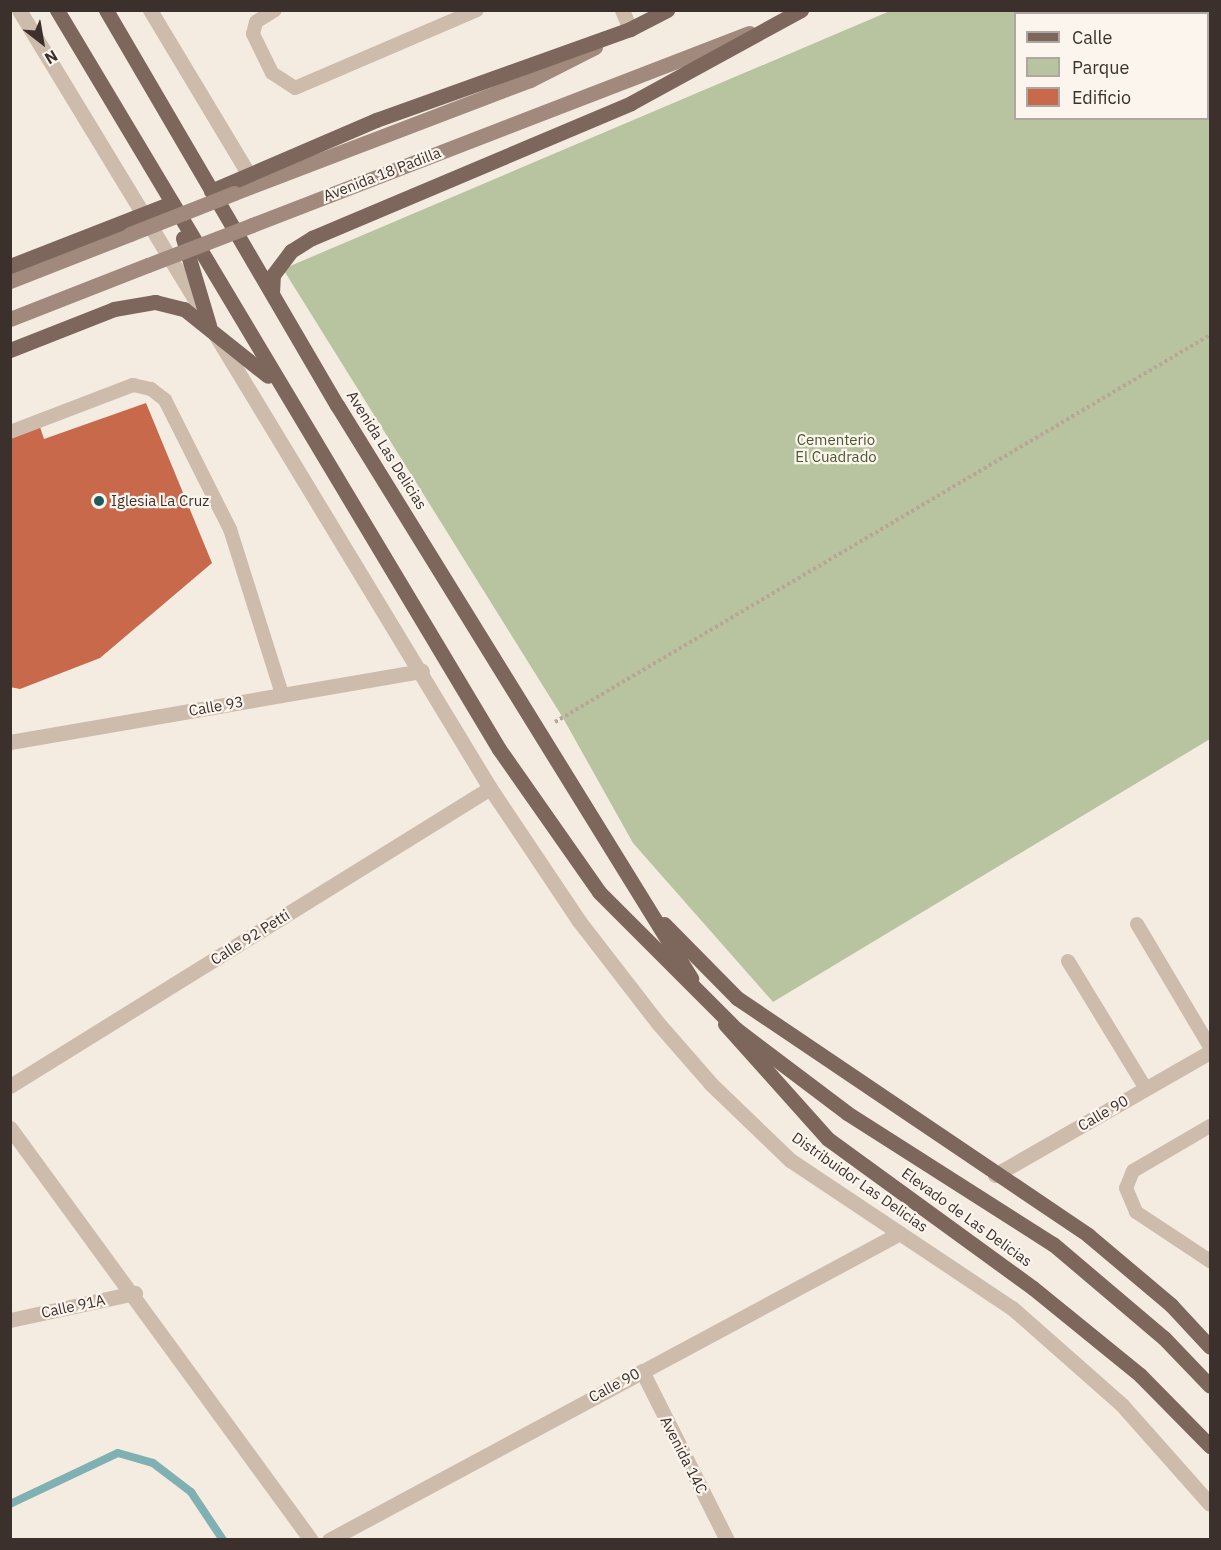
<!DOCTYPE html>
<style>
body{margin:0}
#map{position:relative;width:1221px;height:1550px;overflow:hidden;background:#f4ebe1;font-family:"IBM Plex Sans",sans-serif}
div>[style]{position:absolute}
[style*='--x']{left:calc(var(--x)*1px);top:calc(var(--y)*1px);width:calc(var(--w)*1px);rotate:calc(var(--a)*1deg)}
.green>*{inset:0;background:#b8c4a0}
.stream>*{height:8px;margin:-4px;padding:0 4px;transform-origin:4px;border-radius:4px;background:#7fb0b2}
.building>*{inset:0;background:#c8694b}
.path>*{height:4px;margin-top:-2px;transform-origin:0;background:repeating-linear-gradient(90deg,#b9a596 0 3px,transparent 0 6px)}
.lane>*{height:14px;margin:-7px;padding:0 7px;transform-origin:7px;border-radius:7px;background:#cdbbac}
.street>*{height:15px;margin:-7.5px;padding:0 7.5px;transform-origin:7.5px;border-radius:7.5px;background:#cdbbac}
.secondary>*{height:15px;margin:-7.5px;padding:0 7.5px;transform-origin:7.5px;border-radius:7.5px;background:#a18a7d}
.primary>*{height:15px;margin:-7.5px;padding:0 7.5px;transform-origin:7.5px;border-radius:7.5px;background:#7d675c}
.secondary-bridge>*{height:15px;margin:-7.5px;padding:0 7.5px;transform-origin:7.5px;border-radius:7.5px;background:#a18a7d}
.primary-bridge>*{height:15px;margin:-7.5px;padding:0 7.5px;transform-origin:7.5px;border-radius:7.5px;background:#7d675c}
.dots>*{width:16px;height:16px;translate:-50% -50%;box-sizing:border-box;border:3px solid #fbf5ee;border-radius:50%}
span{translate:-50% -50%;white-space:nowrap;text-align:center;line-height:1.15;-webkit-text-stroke:4.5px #fbf5ee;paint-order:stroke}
.street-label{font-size:15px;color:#3b302b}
.park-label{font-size:15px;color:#4a5a2e}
.poi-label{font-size:15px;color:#3b302b}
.left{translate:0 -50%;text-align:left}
.frame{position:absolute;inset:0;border:12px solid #3b302b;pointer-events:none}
.legend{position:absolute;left:1014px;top:12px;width:195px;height:108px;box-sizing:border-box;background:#fbf5ee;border:2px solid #aea6a0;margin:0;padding:8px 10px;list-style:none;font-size:18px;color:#3b302b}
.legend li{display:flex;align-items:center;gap:12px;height:30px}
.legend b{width:30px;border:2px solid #aea6a0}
.north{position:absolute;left:12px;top:12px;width:60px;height:60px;-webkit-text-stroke:4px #fbf5ee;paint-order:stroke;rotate:149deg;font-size:16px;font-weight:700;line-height:24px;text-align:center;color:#3b302b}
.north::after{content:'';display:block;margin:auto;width:21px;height:27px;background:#3b302b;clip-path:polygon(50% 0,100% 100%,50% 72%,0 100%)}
</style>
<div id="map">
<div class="green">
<div style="clip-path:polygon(evenodd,890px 11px,1210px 11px,1210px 739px,773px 1002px,633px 843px,563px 718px,283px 269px,890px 11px,1016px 14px,1208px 14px,1208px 118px,1016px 118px,1016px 14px)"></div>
</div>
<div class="stream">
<div style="--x:10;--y:1504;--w:119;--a:-25.3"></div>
<div style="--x:118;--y:1453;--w:36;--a:16"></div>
<div style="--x:153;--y:1463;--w:48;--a:37.3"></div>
<div style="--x:191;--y:1492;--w:58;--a:56.3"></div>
</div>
<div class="building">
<div style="clip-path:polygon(146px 403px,212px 563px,100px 658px,20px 689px,10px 687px,10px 437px,39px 424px,44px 439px)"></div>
</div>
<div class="path">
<div style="--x:555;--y:722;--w:761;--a:-30.58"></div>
</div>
<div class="lane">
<div style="--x:275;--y:10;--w:22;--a:148"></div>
<div style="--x:256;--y:22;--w:12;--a:104"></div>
<div style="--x:253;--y:34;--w:43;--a:64"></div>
<div style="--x:272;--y:73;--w:27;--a:33"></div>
<div style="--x:295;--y:88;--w:198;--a:-23.2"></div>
<div style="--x:10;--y:432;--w:132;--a:-20.9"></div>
<div style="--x:133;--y:385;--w:18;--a:13"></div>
<div style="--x:151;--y:389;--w:18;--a:38"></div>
<div style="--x:165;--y:400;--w:144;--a:63.3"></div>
<div style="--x:230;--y:529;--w:173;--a:72.5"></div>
<div style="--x:1137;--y:924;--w:143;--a:59.3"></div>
<div style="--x:1068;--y:961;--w:150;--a:58.6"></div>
<div style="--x:1210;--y:1126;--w:89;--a:149.7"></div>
<div style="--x:1133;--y:1171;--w:18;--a:112"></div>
<div style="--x:1126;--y:1188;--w:26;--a:67"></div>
<div style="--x:1136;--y:1212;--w:89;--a:33.5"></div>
</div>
<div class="street">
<div style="--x:19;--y:10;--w:354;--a:58.7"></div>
<div style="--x:150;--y:10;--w:190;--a:59"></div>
<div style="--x:622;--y:10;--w:21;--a:67"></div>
<div style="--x:215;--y:334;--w:531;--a:58.8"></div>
<div style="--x:490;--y:788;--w:160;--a:56.2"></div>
<div style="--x:579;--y:921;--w:128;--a:52.3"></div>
<div style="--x:657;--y:1022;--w:82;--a:48.9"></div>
<div style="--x:711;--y:1084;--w:110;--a:43.9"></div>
<div style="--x:790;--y:1160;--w:267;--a:33.7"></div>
<div style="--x:1012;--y:1308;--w:147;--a:41.4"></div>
<div style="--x:1122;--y:1405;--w:132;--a:48.4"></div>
<div style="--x:10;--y:742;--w:418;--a:-9.8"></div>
<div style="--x:10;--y:1086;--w:565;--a:-31.83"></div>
<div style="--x:10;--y:1128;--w:510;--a:53.85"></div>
<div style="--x:995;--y:1175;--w:248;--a:-29.8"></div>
<div style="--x:10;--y:1320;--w:128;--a:-12.2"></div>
<div style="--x:642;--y:1371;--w:189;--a:63.3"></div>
<div style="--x:329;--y:1540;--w:648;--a:-28.26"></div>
</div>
<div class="secondary">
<div style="--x:234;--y:193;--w:317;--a:-20.9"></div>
<div style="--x:530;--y:80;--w:73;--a:-26.9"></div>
<div style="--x:252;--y:225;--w:533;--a:-21.12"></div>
<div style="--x:10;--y:281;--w:129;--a:-21.4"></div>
<div style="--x:10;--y:319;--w:148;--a:-21.4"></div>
</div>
<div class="primary">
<div style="--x:57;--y:10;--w:861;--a:59.12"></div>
<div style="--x:499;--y:749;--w:174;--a:55"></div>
<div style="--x:106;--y:10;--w:458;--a:59.7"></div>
<div style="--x:337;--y:405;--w:674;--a:58.29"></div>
<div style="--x:211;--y:191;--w:180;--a:-23.3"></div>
<div style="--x:376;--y:120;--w:270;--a:-19.7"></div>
<div style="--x:630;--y:29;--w:42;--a:-27.2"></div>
<div style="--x:183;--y:238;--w:91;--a:73.4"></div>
<div style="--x:10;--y:266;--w:174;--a:-21.3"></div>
<div style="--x:172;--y:203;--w:9;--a:72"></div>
<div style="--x:272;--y:293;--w:18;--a:-87"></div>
<div style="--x:273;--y:275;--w:30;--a:-53"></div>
<div style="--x:291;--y:251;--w:25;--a:-32"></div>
<div style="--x:312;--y:238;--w:346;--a:-22.9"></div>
<div style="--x:631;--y:103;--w:194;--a:-28.7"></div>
<div style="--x:10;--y:350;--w:112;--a:-21.5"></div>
<div style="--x:114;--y:309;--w:42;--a:-9.7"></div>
<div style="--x:155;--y:302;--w:30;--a:14"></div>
<div style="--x:184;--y:309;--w:107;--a:38.6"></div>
<div style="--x:664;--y:924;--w:104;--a:45.4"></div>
<div style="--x:737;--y:998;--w:424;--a:34"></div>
<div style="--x:1088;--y:1235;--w:109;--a:40.1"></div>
<div style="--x:1171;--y:1305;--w:57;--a:47.1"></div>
<div style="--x:725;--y:1024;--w:154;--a:48.2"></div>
<div style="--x:828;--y:1139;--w:253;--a:36"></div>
<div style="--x:1033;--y:1288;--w:138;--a:39.1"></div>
<div style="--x:1140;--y:1375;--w:100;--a:45.4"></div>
</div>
<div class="secondary-bridge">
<div style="--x:130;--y:234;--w:112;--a:-21.5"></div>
<div style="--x:148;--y:265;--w:111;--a:-21"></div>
</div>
<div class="primary-bridge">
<div style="--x:599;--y:892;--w:194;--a:45"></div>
<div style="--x:736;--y:1029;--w:139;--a:37.1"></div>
<div style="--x:847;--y:1113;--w:244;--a:32.5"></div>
<div style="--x:1053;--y:1244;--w:145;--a:40.3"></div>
<div style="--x:1164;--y:1338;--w:66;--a:46.2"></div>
</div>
<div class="dots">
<div style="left:99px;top:501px;background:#1f5a5e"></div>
</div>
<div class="street-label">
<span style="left:382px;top:174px;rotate:-21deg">Avenida 18 Padilla</span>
<span style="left:387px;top:450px;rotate:58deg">Avenida Las Delicias</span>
<span style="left:216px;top:706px;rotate:-10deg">Calle 93</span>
<span style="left:250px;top:937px;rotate:-32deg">Calle 92 Petti</span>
<span style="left:1103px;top:1113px;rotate:-30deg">Calle 90</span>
<span style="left:860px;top:1182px;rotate:35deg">Distribuidor Las Delicias</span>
<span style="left:967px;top:1217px;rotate:36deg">Elevado de Las Delicias</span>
<span style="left:73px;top:1306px;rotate:-12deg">Calle 91A</span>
<span style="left:614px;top:1385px;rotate:-28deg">Calle 90</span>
<span style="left:684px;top:1455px;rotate:63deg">Avenida 14C</span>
</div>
<div class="park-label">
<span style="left:836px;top:448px">Cementerio<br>El Cuadrado</span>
</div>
<div class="poi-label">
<span class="left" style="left:111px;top:501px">Iglesia La Cruz</span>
</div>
<div class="frame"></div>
<ul class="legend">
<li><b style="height:8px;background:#7d675c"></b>Calle</li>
<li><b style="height:16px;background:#b8c4a0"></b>Parque</li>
<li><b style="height:16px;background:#c8694b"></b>Edificio</li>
</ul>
<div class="north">N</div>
</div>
